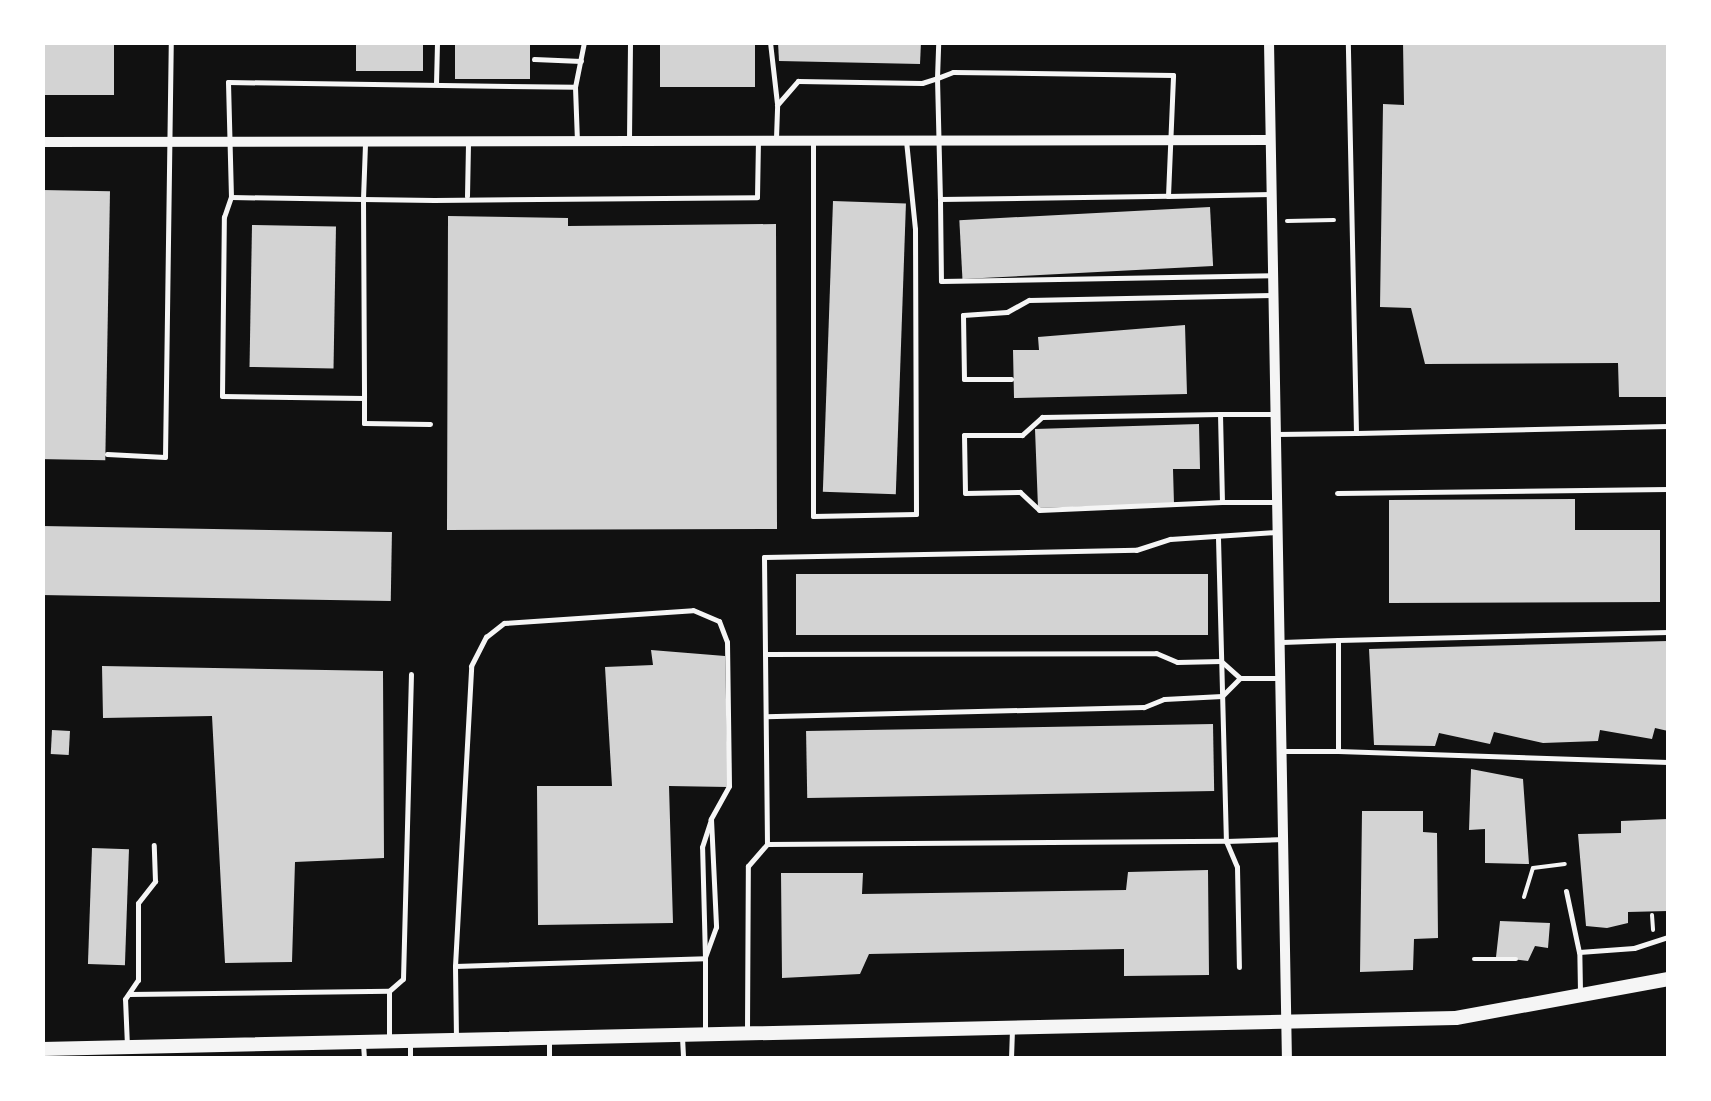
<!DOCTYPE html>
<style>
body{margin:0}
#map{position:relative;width:1711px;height:1101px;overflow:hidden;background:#111;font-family:"Varela Round",sans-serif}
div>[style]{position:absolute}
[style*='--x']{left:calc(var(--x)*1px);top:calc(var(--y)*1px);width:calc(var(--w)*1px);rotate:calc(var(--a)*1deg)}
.building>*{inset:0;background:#d3d3d3;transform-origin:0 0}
.path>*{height:4px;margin:-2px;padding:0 2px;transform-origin:2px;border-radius:2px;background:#f5f5f5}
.service>*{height:5px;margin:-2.5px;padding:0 2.5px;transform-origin:2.5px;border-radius:2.5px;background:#f5f5f5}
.minor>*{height:10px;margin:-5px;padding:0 5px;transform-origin:5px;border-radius:5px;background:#f5f5f5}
.tertiary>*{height:14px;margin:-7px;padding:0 7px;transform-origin:7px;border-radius:7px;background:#f5f5f5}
span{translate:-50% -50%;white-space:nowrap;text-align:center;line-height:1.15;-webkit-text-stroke:9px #fff;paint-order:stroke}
.frame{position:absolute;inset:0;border:45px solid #fff;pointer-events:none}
</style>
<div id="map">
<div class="building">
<div style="left:42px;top:42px;width:72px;height:53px"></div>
<div style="left:356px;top:42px;width:67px;height:29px"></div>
<div style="left:455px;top:42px;width:75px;height:37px"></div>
<div style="left:660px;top:42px;width:95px;height:45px"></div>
<div style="clip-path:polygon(778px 42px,921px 42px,920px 64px,779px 61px)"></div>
<div style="clip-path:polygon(1403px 42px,1668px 42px,1668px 397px,1619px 397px,1618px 363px,1425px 364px,1411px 308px,1380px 307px,1383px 104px,1404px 105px)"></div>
<div style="left:42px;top:190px;width:68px;height:269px;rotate:1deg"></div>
<div style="left:833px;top:201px;width:73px;height:291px;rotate:2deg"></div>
<div style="left:1210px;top:207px;width:59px;height:251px;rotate:87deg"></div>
<div style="clip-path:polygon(448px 216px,568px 218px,568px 226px,776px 224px,777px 529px,447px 530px)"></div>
<div style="left:252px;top:225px;width:84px;height:142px;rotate:1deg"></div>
<div style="clip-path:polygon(1185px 325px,1187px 394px,1014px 398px,1013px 350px,1039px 350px,1038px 337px)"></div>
<div style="clip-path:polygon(1199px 424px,1200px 469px,1173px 469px,1174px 504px,1038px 508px,1035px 429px)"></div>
<div style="clip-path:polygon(1575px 499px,1575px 530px,1660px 530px,1660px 602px,1389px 603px,1389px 500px)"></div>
<div style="left:42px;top:526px;width:350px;height:69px;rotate:1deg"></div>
<div style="left:1208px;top:574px;width:61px;height:412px;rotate:90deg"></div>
<div style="clip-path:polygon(1668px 641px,1668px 731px,1655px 728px,1652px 739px,1600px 730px,1598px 741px,1543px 743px,1494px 732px,1490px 744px,1439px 733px,1435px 746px,1374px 745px,1369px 649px)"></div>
<div style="clip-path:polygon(651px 650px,725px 656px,728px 787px,669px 786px,673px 923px,538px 925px,537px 786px,612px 786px,605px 667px,653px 665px)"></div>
<div style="clip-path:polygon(102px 666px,383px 671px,384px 858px,295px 862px,292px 962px,225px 963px,212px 716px,103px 718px)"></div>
<div style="left:1213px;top:724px;width:67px;height:407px;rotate:89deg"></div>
<div style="left:52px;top:730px;width:18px;height:24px;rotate:3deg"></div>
<div style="clip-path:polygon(1471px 769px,1523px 779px,1529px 864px,1485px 863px,1485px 829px,1469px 830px)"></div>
<div style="clip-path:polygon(1362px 811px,1423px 811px,1423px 832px,1437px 833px,1438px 938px,1414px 939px,1413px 970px,1360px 972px)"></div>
<div style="clip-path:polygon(1668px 819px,1668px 911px,1628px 912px,1628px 923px,1607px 928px,1586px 926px,1578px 834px,1621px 833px,1621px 821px)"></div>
<div style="left:92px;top:848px;width:37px;height:116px;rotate:2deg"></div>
<div style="clip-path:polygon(1208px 870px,1209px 975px,1124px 976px,1124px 949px,869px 954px,860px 974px,782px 978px,781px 873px,863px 873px,862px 894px,1126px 890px,1128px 872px)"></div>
<div style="clip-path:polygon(1500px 921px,1550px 923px,1548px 948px,1535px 946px,1528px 961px,1496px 957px)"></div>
</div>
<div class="path">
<div style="--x:1287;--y:221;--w:47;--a:-1.2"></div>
<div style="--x:1524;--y:897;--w:30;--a:-73"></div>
<div style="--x:1533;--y:868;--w:32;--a:-7"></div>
<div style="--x:1652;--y:915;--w:15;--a:86"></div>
<div style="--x:1474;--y:959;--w:42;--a:0"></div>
</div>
<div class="service">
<div style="--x:770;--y:42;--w:61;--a:83.5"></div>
<div style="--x:534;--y:59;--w:47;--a:2.4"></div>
<div style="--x:436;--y:84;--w:42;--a:-88.6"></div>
<div style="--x:575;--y:87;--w:46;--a:-78.7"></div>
<div style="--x:776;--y:138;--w:33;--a:-88"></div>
<div style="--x:777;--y:105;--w:32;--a:-49"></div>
<div style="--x:798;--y:81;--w:124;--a:0.9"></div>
<div style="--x:922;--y:83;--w:16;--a:-18"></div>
<div style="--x:937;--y:78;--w:36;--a:-88"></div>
<div style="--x:629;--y:139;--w:97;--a:-89.4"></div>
<div style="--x:813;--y:141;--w:375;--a:90"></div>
<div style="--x:813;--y:516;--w:103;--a:-1.1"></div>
<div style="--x:916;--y:514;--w:285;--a:-90.2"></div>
<div style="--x:915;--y:229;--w:88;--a:-95.8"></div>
<div style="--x:365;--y:144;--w:55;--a:92.1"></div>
<div style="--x:363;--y:199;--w:199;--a:89.7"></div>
<div style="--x:364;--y:398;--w:142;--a:-179.2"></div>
<div style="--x:222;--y:396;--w:179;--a:-89.4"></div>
<div style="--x:224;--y:217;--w:21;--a:-71"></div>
<div style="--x:231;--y:197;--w:132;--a:0.9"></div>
<div style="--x:363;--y:199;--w:71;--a:0.8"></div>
<div style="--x:434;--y:200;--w:323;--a:-0.5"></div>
<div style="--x:757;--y:197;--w:56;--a:-89"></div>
<div style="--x:467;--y:196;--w:52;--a:-88.9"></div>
<div style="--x:1168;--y:196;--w:121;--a:-87.6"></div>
<div style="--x:1173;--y:75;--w:220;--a:-179.2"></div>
<div style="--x:953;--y:72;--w:17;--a:159"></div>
<div style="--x:937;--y:78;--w:121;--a:88.6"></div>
<div style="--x:940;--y:199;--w:228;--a:-0.8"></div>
<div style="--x:1168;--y:196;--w:103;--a:-1.1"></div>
<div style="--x:231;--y:197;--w:115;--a:-91.5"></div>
<div style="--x:228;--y:82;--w:347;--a:0.8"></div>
<div style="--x:575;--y:87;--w:55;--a:87.9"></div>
<div style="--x:940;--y:201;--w:80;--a:89.3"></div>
<div style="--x:941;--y:281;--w:331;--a:-1"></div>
<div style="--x:1011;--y:379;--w:47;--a:180"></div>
<div style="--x:964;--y:379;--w:64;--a:-90.9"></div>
<div style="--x:963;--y:315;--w:44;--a:-3.9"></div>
<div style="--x:1007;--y:312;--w:25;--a:-29"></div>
<div style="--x:1029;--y:300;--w:244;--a:-1.2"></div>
<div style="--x:364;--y:398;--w:25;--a:90"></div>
<div style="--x:364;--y:423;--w:66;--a:0.9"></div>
<div style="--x:1220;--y:414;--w:178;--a:179"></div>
<div style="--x:1042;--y:417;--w:27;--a:138"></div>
<div style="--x:1022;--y:435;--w:58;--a:180"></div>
<div style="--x:964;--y:435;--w:58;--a:89"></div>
<div style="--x:965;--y:493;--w:55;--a:-1"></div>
<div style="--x:1020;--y:492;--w:26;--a:43"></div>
<div style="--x:1039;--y:510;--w:183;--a:-2.5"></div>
<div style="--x:1273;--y:414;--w:53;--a:180"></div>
<div style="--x:1220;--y:414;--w:88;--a:88.7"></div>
<div style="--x:1222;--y:502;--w:53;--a:0"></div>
<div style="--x:1357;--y:433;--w:311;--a:-1.3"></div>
<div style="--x:1276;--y:434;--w:80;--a:-0.7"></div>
<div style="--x:1356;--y:433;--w:391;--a:-91.2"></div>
<div style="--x:107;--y:454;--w:58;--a:3"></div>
<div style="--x:165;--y:457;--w:415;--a:-89.2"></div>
<div style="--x:1337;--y:493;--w:331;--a:-0.7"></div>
<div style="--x:1218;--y:538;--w:303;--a:88.5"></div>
<div style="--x:1226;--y:841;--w:58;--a:-2"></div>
<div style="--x:1338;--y:640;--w:330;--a:-1.4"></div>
<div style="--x:765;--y:654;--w:391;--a:-0.1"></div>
<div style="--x:1156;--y:653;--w:23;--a:23"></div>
<div style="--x:1177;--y:662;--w:44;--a:-1.3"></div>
<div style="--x:1221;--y:661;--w:25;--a:42"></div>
<div style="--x:1240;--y:678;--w:25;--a:135"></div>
<div style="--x:1222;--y:696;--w:58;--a:177"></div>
<div style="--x:1164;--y:699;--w:22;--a:158"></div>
<div style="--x:1144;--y:707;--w:378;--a:178.6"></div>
<div style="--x:1240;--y:678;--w:37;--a:0"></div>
<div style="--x:1282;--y:751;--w:56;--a:0"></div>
<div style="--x:1338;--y:751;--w:111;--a:-90"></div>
<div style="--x:1338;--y:640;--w:56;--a:178"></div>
<div style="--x:1338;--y:751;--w:330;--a:1.9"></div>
<div style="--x:711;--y:819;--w:108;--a:87.3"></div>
<div style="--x:716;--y:927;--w:33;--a:110"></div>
<div style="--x:705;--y:958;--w:111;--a:-91.5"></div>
<div style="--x:702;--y:847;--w:29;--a:-72"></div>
<div style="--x:767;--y:844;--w:459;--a:-0.4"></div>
<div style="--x:1226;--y:841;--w:28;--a:67"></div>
<div style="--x:1237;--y:867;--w:100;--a:88.9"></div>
<div style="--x:1566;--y:891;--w:62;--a:78"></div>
<div style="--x:455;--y:966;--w:300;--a:-86.9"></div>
<div style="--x:471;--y:666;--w:33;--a:-63"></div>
<div style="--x:486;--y:637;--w:23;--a:-38"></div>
<div style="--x:504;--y:623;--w:189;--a:-3.9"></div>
<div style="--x:693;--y:610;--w:28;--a:23"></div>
<div style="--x:719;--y:621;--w:22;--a:69"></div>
<div style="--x:727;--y:642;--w:144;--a:89.2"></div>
<div style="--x:729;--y:786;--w:38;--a:119"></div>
<div style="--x:389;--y:991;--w:18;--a:-41"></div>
<div style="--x:403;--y:979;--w:305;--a:-88.5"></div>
<div style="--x:1580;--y:991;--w:39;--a:-91"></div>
<div style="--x:1579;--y:952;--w:55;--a:-4.2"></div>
<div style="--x:1634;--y:948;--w:36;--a:-18"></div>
<div style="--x:129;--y:994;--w:260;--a:-0.7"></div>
<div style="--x:389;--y:991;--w:46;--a:90"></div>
<div style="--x:747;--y:1030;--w:164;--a:-89.7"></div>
<div style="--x:748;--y:866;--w:29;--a:-49"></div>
<div style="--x:767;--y:844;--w:287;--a:-90.6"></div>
<div style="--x:764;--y:557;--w:372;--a:-1.1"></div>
<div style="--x:1136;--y:550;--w:36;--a:-18"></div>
<div style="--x:1170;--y:539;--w:105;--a:-3.8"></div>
<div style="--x:682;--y:1037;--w:21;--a:87"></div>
<div style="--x:456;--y:1038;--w:72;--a:-90.8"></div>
<div style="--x:455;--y:966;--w:250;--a:-1.8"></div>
<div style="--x:705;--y:958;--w:72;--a:90"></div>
<div style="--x:549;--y:1042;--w:16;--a:90"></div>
<div style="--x:363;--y:1044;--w:14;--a:86"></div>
<div style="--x:127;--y:1046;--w:47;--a:-92.4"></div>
<div style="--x:125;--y:999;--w:23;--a:-56"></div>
<div style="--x:138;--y:980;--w:77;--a:-90"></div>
<div style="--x:138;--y:903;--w:28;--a:-52"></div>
<div style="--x:155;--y:881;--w:36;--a:-92"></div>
<div style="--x:410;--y:1046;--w:12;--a:90"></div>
<div style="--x:1011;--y:1058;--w:26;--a:-88"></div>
</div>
<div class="minor">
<div style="--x:1269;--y:42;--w:1016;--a:88.99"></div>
<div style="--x:42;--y:142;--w:1227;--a:-0.09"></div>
</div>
<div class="tertiary">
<div style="--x:42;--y:1049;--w:1414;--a:-1.26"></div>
<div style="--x:1456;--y:1018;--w:216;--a:-10.4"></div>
</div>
<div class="frame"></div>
</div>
